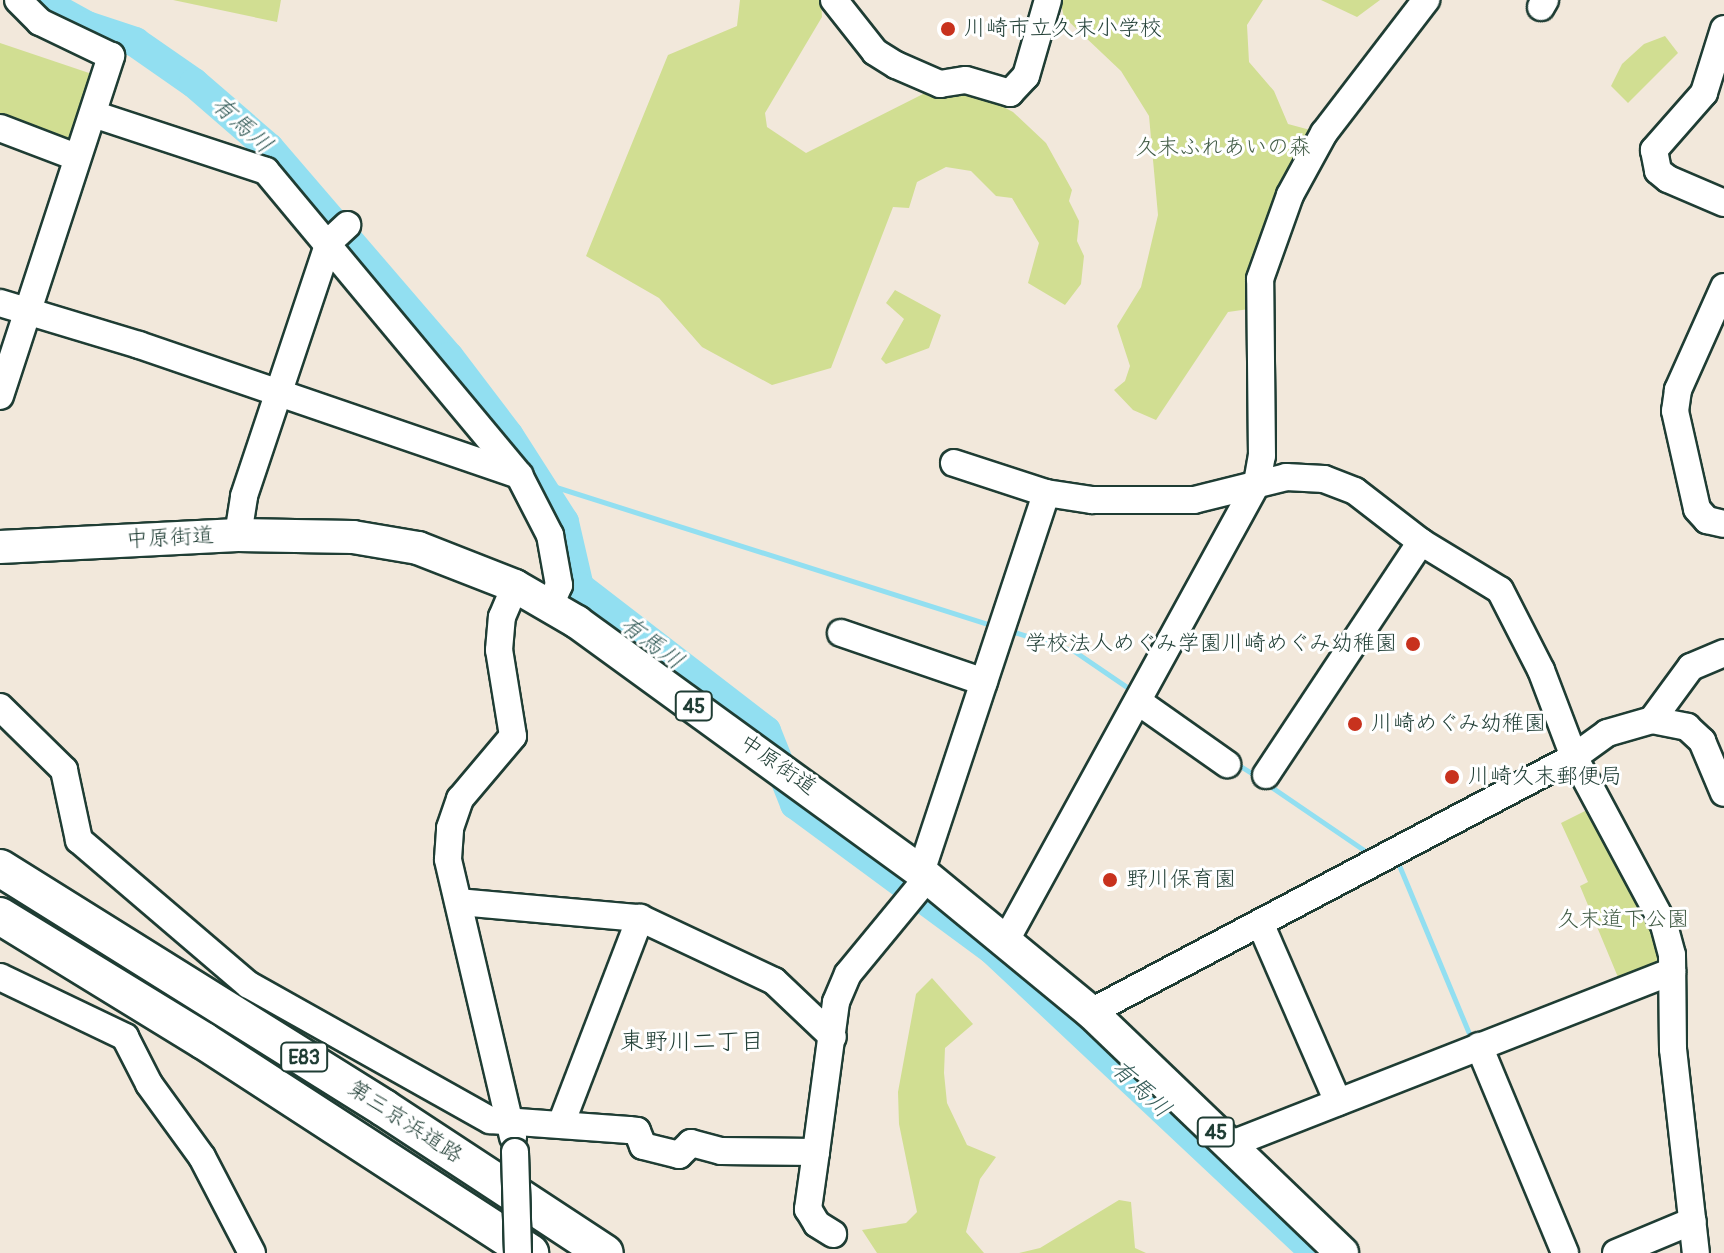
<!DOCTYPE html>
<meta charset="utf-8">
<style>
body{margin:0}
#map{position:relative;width:1724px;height:1253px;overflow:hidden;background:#f2e8db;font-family:Pangolin,"Klee One",sans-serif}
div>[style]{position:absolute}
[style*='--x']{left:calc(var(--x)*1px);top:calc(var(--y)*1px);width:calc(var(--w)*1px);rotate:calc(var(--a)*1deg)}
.green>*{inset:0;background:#d1de92}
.stream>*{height:5px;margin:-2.5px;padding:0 2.5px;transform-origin:2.5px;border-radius:2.5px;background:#92dff1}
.river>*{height:30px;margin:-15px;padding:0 15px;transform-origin:15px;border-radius:15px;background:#92dff1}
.roads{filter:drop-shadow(2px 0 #1f3d34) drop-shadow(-2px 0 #1f3d34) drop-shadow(0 2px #1f3d34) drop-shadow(0 -2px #1f3d34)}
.minor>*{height:26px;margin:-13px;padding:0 13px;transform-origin:13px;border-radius:13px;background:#fff}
.major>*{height:32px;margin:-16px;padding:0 16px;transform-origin:16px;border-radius:16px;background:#fff}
.highway>*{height:36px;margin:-18px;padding:0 18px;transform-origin:18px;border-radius:18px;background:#fff}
.bridges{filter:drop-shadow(2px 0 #1f3d34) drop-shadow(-2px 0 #1f3d34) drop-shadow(0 2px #1f3d34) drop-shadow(0 -2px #1f3d34)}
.minor-bridge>*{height:26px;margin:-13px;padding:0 13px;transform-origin:13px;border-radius:13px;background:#fff}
.dots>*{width:22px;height:22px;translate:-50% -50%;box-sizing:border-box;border:4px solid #fff;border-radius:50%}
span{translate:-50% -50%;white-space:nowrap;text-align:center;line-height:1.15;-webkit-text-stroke:6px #fff;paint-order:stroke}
.shield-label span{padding:2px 6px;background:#fff;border:2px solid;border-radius:6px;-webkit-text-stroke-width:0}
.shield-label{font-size:20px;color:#1f3d34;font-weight:700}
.poi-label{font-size:22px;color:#1f3d34}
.left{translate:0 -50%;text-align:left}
.right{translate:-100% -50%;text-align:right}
.park-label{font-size:22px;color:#435d47}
.street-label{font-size:22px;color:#1f3d34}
.water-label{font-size:24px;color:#365d5a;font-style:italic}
.neighbourhood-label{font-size:24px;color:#1f3d34}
</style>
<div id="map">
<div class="green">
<div style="clip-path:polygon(173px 0,281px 0,277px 22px)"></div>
<div style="clip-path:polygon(740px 0,821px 0,822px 17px,765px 113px,767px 127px,806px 153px,931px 90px,969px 89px,1013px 112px,1046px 143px,1072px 190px,1069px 201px,1079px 221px,1077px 241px,1084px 256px,1081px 284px,1065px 305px,1028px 283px,1039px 243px,1012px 198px,996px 196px,971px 171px,946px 167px,917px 182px,909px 208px,893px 207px,831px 368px,772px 385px,702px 347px,659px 298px,586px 256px,668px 55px,737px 26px)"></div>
<div style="clip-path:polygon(1263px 0,1247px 25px,1249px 62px,1274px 91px,1288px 124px,1314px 131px,1277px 193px,1254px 256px,1249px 309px,1228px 312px,1156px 420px,1133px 410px,1114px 390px,1125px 381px,1130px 366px,1117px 326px,1141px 287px,1158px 215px,1149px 116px,1121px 71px,1064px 17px,1060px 0)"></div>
<div style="clip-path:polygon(1321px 0,1380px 0,1357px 17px)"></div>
<div style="clip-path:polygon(1665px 36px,1678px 53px,1628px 103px,1611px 86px,1622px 64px,1644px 44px)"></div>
<div style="clip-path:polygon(0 43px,95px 75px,72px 146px,0 117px)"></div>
<div style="clip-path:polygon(895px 290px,941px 315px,929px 348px,886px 364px,881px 359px,904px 319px,886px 303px)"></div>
<div style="clip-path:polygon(1589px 809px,1659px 938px,1656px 967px,1620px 982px,1580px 886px,1588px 882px,1561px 823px)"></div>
<div style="clip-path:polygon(932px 978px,973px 1024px,945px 1048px,944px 1073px,947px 1103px,967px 1145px,996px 1157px,980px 1179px,966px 1232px,984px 1253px,877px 1253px,862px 1230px,906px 1223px,917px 1212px,899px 1124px,898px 1092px,916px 994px)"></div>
<div style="clip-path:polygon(1119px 1200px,1131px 1202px,1135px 1248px,1146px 1253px,1019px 1253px,1040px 1248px)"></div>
</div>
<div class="stream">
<div style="--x:537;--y:481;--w:479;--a:17.6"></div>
<div style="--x:1008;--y:630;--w:69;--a:17.7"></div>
<div style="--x:1074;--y:651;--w:73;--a:34.3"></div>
<div style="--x:1237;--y:764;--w:22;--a:32"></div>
<div style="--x:1267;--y:784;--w:126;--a:34.3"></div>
<div style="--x:1396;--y:858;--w:198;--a:67.4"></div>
</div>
<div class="river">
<div style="--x:40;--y:0;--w:54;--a:29"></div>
<div style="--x:87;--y:26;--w:51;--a:18.4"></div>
<div style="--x:135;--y:42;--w:72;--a:34.8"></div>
<div style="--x:194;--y:83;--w:99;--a:40.9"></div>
<div style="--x:269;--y:148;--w:276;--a:49.3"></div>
<div style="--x:449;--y:357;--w:99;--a:52.8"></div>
<div style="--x:509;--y:436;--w:102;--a:57.4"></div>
<div style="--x:564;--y:522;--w:67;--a:77"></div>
<div style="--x:579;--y:587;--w:236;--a:37.6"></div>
<div style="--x:766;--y:731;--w:79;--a:68.3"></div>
<div style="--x:795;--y:804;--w:246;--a:36.4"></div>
<div style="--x:993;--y:950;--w:443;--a:43.2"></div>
</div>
<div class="roads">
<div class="minor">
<div style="--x:834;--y:0;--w:66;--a:51.7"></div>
<div style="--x:875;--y:52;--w:25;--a:32"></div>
<div style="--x:896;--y:65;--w:48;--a:23.4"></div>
<div style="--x:940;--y:84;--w:26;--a:-9"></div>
<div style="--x:966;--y:80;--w:46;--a:16.5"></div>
<div style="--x:1010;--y:93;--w:23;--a:-47"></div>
<div style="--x:1026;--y:76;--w:79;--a:-73.9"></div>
<div style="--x:1541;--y:7;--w:8;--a:-60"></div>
<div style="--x:1724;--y:29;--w:67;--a:107.4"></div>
<div style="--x:1704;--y:93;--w:76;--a:131.3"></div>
<div style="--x:1654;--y:150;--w:21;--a:79"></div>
<div style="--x:1658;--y:171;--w:13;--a:39"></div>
<div style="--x:1668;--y:179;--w:61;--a:23.2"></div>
<div style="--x:93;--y:114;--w:182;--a:18.2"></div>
<div style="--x:266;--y:171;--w:396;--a:50.2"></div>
<div style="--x:519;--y:475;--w:68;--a:62.7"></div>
<div style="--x:550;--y:535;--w:51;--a:79.8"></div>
<div style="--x:559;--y:585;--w:22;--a:114"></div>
<div style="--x:0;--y:128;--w:81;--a:20.9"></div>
<div style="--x:1724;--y:287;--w:113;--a:114.1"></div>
<div style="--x:1678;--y:390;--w:21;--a:98"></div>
<div style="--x:1675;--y:411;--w:100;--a:77.3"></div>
<div style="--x:1697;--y:509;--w:15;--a:48"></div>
<div style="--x:1707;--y:520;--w:17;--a:13"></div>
<div style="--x:0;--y:303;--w:145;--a:16.8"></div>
<div style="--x:139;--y:345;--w:402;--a:18.9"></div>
<div style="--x:0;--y:396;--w:358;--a:-71.9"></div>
<div style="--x:111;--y:56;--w:79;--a:-154.4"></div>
<div style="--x:40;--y:22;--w:31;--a:-135"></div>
<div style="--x:954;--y:463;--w:97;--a:18.1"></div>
<div style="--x:1046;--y:493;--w:47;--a:8.7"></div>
<div style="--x:1092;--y:500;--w:102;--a:0"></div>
<div style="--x:1194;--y:500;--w:95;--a:-14"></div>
<div style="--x:1286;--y:477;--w:38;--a:3"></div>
<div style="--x:1324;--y:479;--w:33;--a:21"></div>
<div style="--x:1355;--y:491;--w:83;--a:37.7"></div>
<div style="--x:1421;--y:542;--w:92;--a:31.3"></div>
<div style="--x:1500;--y:590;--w:90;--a:62.9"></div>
<div style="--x:1541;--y:670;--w:93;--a:69.2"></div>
<div style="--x:1574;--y:757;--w:191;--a:61.8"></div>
<div style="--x:1664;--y:925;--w:31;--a:75"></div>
<div style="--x:1672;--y:955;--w:94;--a:89.4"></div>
<div style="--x:1673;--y:1049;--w:205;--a:83.6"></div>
<div style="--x:238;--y:535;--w:39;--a:-81"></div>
<div style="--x:244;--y:496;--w:268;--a:-71.5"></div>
<div style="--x:329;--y:242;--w:25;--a:-43"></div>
<div style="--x:841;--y:633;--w:151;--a:18.9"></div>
<div style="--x:1139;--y:702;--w:108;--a:35.2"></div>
<div style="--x:0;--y:707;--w:90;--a:44.5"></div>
<div style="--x:64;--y:770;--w:72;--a:77.9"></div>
<div style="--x:79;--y:840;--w:223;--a:40.5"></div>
<div style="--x:249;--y:985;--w:276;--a:29.3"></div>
<div style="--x:490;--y:1120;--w:139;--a:4.1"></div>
<div style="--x:629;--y:1130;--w:8;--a:7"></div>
<div style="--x:637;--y:1131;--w:16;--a:68"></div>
<div style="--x:643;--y:1146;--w:37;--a:14"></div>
<div style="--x:679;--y:1155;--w:17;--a:-45"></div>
<div style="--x:691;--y:1143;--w:31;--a:15"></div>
<div style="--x:721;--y:1151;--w:95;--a:0.6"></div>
<div style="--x:816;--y:1152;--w:151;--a:-82.4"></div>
<div style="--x:836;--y:1002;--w:30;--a:-67"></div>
<div style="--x:848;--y:974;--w:124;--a:-50.5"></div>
<div style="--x:1652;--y:720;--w:66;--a:-53.7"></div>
<div style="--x:1691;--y:667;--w:36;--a:-23"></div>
<div style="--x:1266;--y:775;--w:280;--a:-56.4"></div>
<div style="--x:921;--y:872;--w:399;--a:-71.7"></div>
<div style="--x:459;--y:902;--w:182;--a:5.1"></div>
<div style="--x:640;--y:918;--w:148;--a:25.2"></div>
<div style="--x:774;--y:981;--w:81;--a:43.5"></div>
<div style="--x:1261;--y:925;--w:193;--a:66.5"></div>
<div style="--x:1005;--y:942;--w:524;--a:-61.23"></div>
<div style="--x:1257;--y:483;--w:27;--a:-80"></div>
<div style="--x:1262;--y:456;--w:177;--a:-90.6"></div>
<div style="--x:1260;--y:279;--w:89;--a:-70.3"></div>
<div style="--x:1290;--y:195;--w:71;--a:-61.3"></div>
<div style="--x:1324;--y:133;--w:168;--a:-52.5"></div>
<div style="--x:0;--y:977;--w:139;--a:25.6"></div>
<div style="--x:125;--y:1037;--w:53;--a:62.9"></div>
<div style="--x:149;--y:1084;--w:90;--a:54"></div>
<div style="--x:202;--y:1157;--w:108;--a:62.5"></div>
<div style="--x:1091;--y:1012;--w:546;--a:-27.83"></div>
<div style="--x:1574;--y:757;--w:41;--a:-36"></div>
<div style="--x:1607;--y:733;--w:47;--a:-16.1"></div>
<div style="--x:1652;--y:720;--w:36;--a:11"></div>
<div style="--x:1687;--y:727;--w:21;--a:43"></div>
<div style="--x:1702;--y:741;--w:56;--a:67.1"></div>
<div style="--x:1479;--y:1046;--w:224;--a:67.4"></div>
<div style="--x:561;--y:1124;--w:221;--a:-69"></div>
<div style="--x:513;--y:1137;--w:285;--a:-103.2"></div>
<div style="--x:448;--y:859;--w:31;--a:-86"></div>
<div style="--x:450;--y:828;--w:31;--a:-71"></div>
<div style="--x:460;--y:799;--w:82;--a:-49.9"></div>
<div style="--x:513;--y:736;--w:87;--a:-99.2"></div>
<div style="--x:499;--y:650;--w:33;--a:-85"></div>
<div style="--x:502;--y:617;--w:34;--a:-67"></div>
<div style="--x:1229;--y:1145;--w:476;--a:-21.4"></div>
<div style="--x:816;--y:1152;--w:58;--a:98"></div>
<div style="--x:808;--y:1209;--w:17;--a:59"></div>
<div style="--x:817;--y:1224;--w:19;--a:32"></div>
<div style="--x:1616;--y:1253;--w:83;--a:-22.6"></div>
</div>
<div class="major">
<div style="--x:0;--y:547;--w:238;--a:-2.9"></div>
<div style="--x:238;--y:535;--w:115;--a:1"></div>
<div style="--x:353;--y:537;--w:66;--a:9.6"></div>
<div style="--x:418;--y:548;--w:104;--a:21.4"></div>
<div style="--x:515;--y:586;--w:72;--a:30.1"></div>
<div style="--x:577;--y:622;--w:425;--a:36"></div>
<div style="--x:921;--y:872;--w:220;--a:39.5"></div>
<div style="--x:1091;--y:1012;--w:348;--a:43.8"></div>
</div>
<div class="highway">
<div style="--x:0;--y:868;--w:453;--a:32"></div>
<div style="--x:384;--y:1108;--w:264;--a:33.3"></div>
<div style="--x:0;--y:916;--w:239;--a:31.5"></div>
<div style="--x:204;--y:1041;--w:389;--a:33"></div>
</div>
</div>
<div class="bridges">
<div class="minor-bridge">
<div style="--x:515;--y:1152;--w:101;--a:88.3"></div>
</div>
</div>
<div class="dots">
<div style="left:948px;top:29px;background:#c8321e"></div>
<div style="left:1413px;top:644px;background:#c8321e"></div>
<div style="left:1355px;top:724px;background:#c8321e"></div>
<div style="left:1452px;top:777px;background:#c8321e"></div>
<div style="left:1110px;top:880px;background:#c8321e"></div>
</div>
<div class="shield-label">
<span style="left:694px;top:706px">45</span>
<span style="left:304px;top:1057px">E83</span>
<span style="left:1216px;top:1132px">45</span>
</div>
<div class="poi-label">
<span class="left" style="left:964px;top:29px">川崎市立久末小学校</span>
<span class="right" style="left:1397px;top:644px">学校法人めぐみ学園川崎めぐみ幼稚園</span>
<span class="left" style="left:1371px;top:724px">川崎めぐみ幼稚園</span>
<span class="left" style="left:1468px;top:777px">川崎久末郵便局</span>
<span class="left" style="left:1126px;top:880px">野川保育園</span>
</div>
<div class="park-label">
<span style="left:1223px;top:148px">久末ふれあいの森</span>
<span style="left:1623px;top:920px">久末道下公園</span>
</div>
<div class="street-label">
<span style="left:170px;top:538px;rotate:-3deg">中原街道</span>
<span style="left:778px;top:765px;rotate:35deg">中原街道</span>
<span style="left:405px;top:1122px;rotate:33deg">第三京浜道路</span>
</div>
<div class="water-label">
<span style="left:242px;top:125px;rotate:42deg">有馬川</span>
<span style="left:652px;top:643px;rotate:37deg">有馬川</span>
<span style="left:1141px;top:1089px;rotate:43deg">有馬川</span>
</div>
<div class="neighbourhood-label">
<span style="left:692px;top:1042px">東野川二丁目</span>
</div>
</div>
